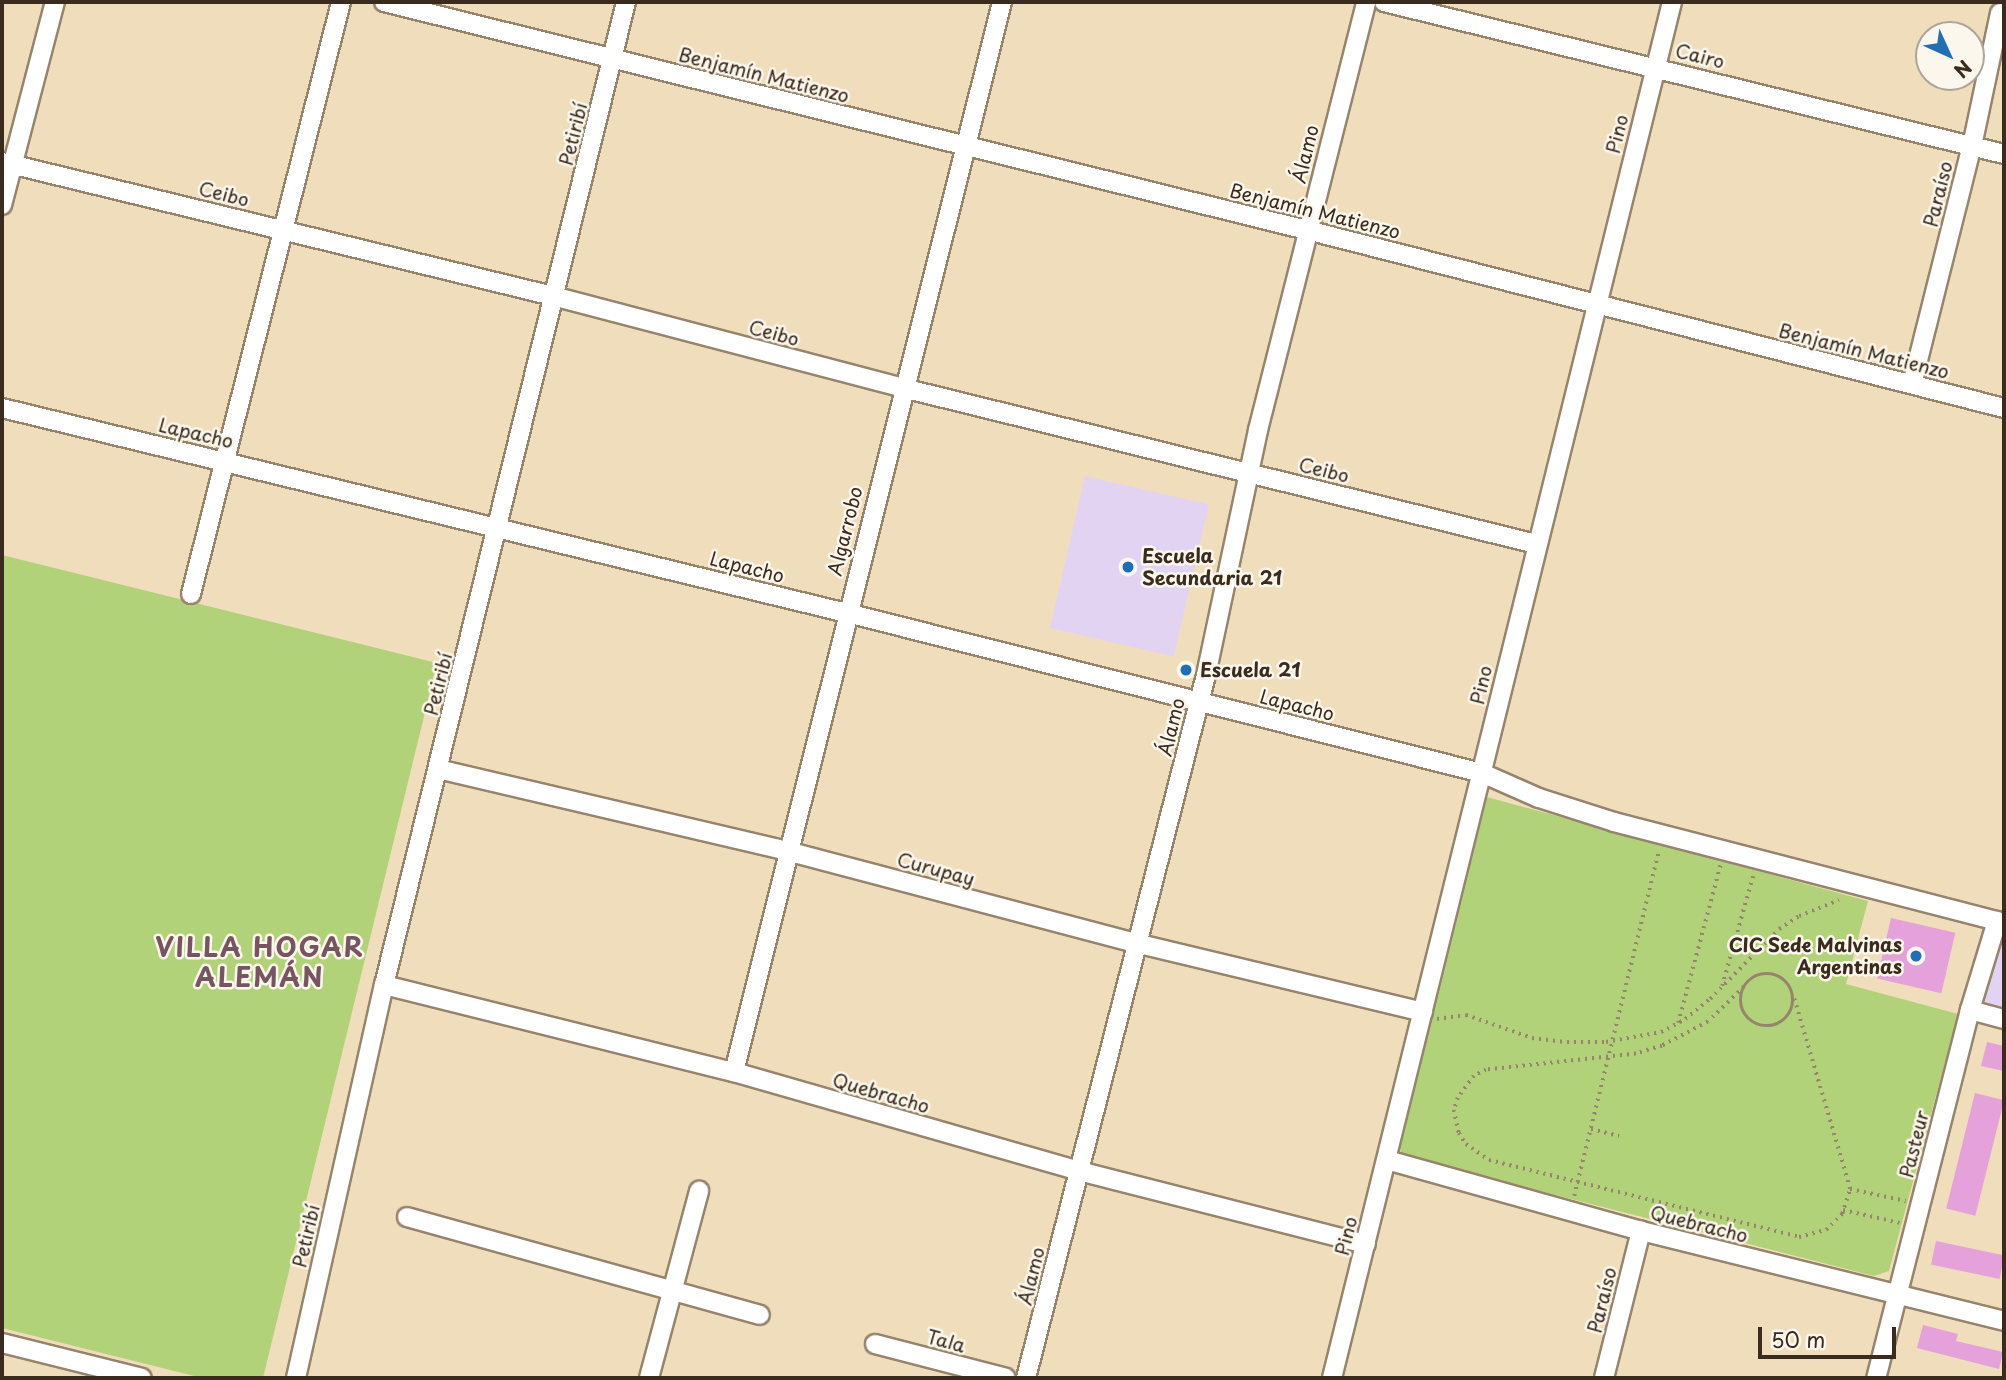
<!DOCTYPE html>
<meta charset="utf-8">
<style>
body{margin:0}
#map{position:relative;width:2006px;height:1380px;overflow:hidden;background:#f0ddbc;font-family:"Playpen Sans",sans-serif}
div>[style]{position:absolute}
[style*='--x']{left:calc(var(--x)*1px);top:calc(var(--y)*1px);width:calc(var(--w)*1px);rotate:calc(var(--a)*1deg)}
.built>*{inset:0;background:#e3d3f3;transform-origin:0 0}
.green>*{inset:0;background:#b2d279}
.building>*{inset:0;background:#e4a1da;transform-origin:0 0}
.path>*{height:3.5px;margin-top:-1.75px;transform-origin:0;background:repeating-linear-gradient(90deg,#96846d 0 2px,transparent 0 7px)}
.path>.ring{margin:-1.75px;padding:0;box-sizing:content-box;background:none;border:3.5px solid #96846d;border-radius:50%}
.roads{filter:drop-shadow(2px 0 #96846d) drop-shadow(-2px 0 #96846d) drop-shadow(0 2px #96846d) drop-shadow(0 -2px #96846d)}
.street>*{height:18px;margin:-9px;padding:0 9px;transform-origin:9px;border-radius:9px;background:#fff}
.dots>*{width:19px;height:19px;translate:-50% -50%;box-sizing:border-box;border:4px solid #fbf7ec;border-radius:50%}
span{translate:-50% -50%;white-space:nowrap;text-align:center;line-height:1.15;-webkit-text-stroke:5px #fbf7ec;paint-order:stroke}
.street-label{font-size:19px;color:#3b2a1e}
.poi-label{font-size:19px;color:#3b2a1e;font-weight:700}
.left{translate:0 -50%;text-align:left}
.right{translate:-100% -50%;text-align:right}
.district-label{font-size:26px;color:#765460;font-weight:700;letter-spacing:2px}
.frame{position:absolute;inset:0;border:4px solid #3b2a1e;pointer-events:none}
.north{position:absolute;left:1915px;top:21px;width:70px;height:70px;box-sizing:border-box;background:#fbf7ec;border:2px solid #aea59a;border-radius:50%;rotate:135deg;font-size:19px;font-weight:700;line-height:28px;text-align:center;color:#3b2a1e}
.north::after{content:'';display:block;margin:auto;width:24px;height:32px;background:#1f6fb2;clip-path:polygon(50% 0,100% 100%,50% 72%,0 100%)}
.scale{position:absolute;left:1758px;top:1327px;width:138px;height:32px;box-sizing:border-box;border:4px solid #3b2a1e;border-top:0;padding-left:9px;font-size:21px;line-height:24px;white-space:nowrap;color:#3b2a1e;-webkit-text-stroke:5px #fbf7ec;paint-order:stroke}
</style>
<div id="map">
<div class="built">
<div style="left:1085px;top:476px;width:127px;height:156px;rotate:13deg"></div>
<div style="clip-path:polygon(2004px 926px,2004px 1011px,1982px 1005px)"></div>
</div>
<div class="green">
<div style="clip-path:polygon(2px 555px,437px 663px,263px 1378px,202px 1378px,2px 1328px)"></div>
<div style="clip-path:polygon(1487px 797px,1868px 901px,1846px 984px,1958px 1014px,1889px 1271px,1874px 1276px,1402px 1156px,1398px 1142px,1439px 993px)"></div>
</div>
<div class="building">
<div style="left:1891px;top:918px;width:66px;height:62px;rotate:13deg"></div>
<div style="clip-path:polygon(1987px 1042px,2004px 1046px,2004px 1071px,1981px 1066px)"></div>
<div style="left:1975px;top:1093px;width:30px;height:119px;rotate:14deg"></div>
<div style="left:1936px;top:1241px;width:70px;height:24px;rotate:12deg"></div>
<div style="clip-path:polygon(1923px 1325px,1958px 1334px,1956px 1341px,2003px 1352px,1999px 1369px,1917px 1348px)"></div>
</div>
<div class="path">
<div class="ring" style="left:1741px;top:974px;width:48.5px;height:48.5px"></div>
<div style="--x:1722;--y:986;--w:114;--a:-74.3"></div>
<div style="--x:1744;--y:987;--w:50;--a:135.8"></div>
<div style="--x:1708;--y:1022;--w:52;--a:152.4"></div>
<div style="--x:1662;--y:1046;--w:27;--a:163"></div>
<div style="--x:1636;--y:1054;--w:151;--a:173.9"></div>
<div style="--x:1486;--y:1070;--w:13;--a:153"></div>
<div style="--x:1474;--y:1076;--w:27;--a:126"></div>
<div style="--x:1458;--y:1098;--w:13;--a:108"></div>
<div style="--x:1454;--y:1110;--w:24;--a:78"></div>
<div style="--x:1459;--y:1133;--w:13;--a:58"></div>
<div style="--x:1466;--y:1144;--w:28;--a:35"></div>
<div style="--x:1489;--y:1160;--w:319;--a:13.9"></div>
<div style="--x:1799;--y:1237;--w:28;--a:-15"></div>
<div style="--x:1826;--y:1230;--w:23;--a:-45"></div>
<div style="--x:1842;--y:1214;--w:26;--a:-72"></div>
<div style="--x:1850;--y:1189;--w:202;--a:-106.4"></div>
<div style="--x:1437;--y:1019;--w:29;--a:-8"></div>
<div style="--x:1466;--y:1015;--w:70;--a:19.2"></div>
<div style="--x:1532;--y:1038;--w:35;--a:7"></div>
<div style="--x:1567;--y:1042;--w:39;--a:0"></div>
<div style="--x:1606;--y:1042;--w:56;--a:-10.3"></div>
<div style="--x:1661;--y:1032;--w:27;--a:-28"></div>
<div style="--x:1685;--y:1019;--w:32;--a:-39"></div>
<div style="--x:1710;--y:999;--w:98;--a:-45.4"></div>
<div style="--x:1779;--y:929;--w:24;--a:-33"></div>
<div style="--x:1799;--y:916;--w:43;--a:-21.8"></div>
<div style="--x:1678;--y:1023;--w:163;--a:-75"></div>
<div style="--x:1591;--y:1129;--w:29;--a:14"></div>
<div style="--x:1850;--y:1189;--w:57;--a:12.1"></div>
<div style="--x:1574;--y:1196;--w:356;--a:-76.2"></div>
<div style="--x:1843;--y:1210;--w:58;--a:12.8"></div>
</div>
<div class="roads">
<div class="street">
<div style="--x:384;--y:2;--w:951;--a:13.88"></div>
<div style="--x:1307;--y:230;--w:719;--a:14.33"></div>
<div style="--x:1384;--y:2;--w:638;--a:13.78"></div>
<div style="--x:2;--y:162;--w:567;--a:13.67"></div>
<div style="--x:553;--y:296;--w:362;--a:14.7"></div>
<div style="--x:903;--y:388;--w:652;--a:13.84"></div>
<div style="--x:2;--y:205;--w:210;--a:-75.4"></div>
<div style="--x:1912;--y:384;--w:245;--a:-75.9"></div>
<div style="--x:1972;--y:146;--w:136;--a:-78.1"></div>
<div style="--x:2;--y:408;--w:870;--a:13.64"></div>
<div style="--x:847;--y:613;--w:655;--a:14.14"></div>
<div style="--x:1482;--y:773;--w:62;--a:23.7"></div>
<div style="--x:1539;--y:798;--w:79;--a:17.7"></div>
<div style="--x:1614;--y:822;--w:396;--a:14.5"></div>
<div style="--x:1997;--y:921;--w:93;--a:106.9"></div>
<div style="--x:1970;--y:1010;--w:380;--a:104.3"></div>
<div style="--x:191;--y:594;--w:611;--a:-75.78"></div>
<div style="--x:438;--y:769;--w:359;--a:13.2"></div>
<div style="--x:787;--y:851;--w:365;--a:14.8"></div>
<div style="--x:1140;--y:944;--w:291;--a:13.5"></div>
<div style="--x:384;--y:985;--w:361;--a:14"></div>
<div style="--x:734;--y:1072;--w:359;--a:16"></div>
<div style="--x:1079;--y:1171;--w:296;--a:14.3"></div>
<div style="--x:1970;--y:1010;--w:35;--a:15"></div>
<div style="--x:734;--y:1072;--w:1103;--a:-75.94"></div>
<div style="--x:1387;--y:1160;--w:264;--a:15.6"></div>
<div style="--x:1641;--y:1231;--w:374;--a:13.9"></div>
<div style="--x:407;--y:1217;--w:366;--a:15.5"></div>
<div style="--x:2;--y:1343;--w:144;--a:14"></div>
<div style="--x:875;--y:1344;--w:135;--a:14.5"></div>
<div style="--x:296;--y:1378;--w:403;--a:-77.4"></div>
<div style="--x:384;--y:985;--w:1012;--a:-76.17"></div>
<div style="--x:649;--y:1378;--w:194;--a:-75"></div>
<div style="--x:1026;--y:1378;--w:726;--a:-75.64"></div>
<div style="--x:1206;--y:675;--w:250;--a:-78"></div>
<div style="--x:1258;--y:430;--w:441;--a:-75.8"></div>
<div style="--x:1332;--y:1378;--w:1417;--a:-76.12"></div>
<div style="--x:1604;--y:1378;--w:152;--a:-75.9"></div>
</div>
</div>
<div class="dots">
<div style="left:1128px;top:567px;background:#1f6fb2"></div>
<div style="left:1186px;top:670px;background:#1f6fb2"></div>
<div style="left:1916px;top:956px;background:#1f6fb2"></div>
</div>
<div class="street-label">
<span style="left:1700px;top:56px;rotate:14deg">Cairo</span>
<span style="left:764px;top:75px;rotate:14deg">Benjamín Matienzo</span>
<span style="left:573px;top:134px;rotate:-76deg">Petiribí</span>
<span style="left:1617px;top:134px;rotate:-76deg">Pino</span>
<span style="left:1305px;top:154px;rotate:-76deg">Álamo</span>
<span style="left:224px;top:194px;rotate:14deg">Ceibo</span>
<span style="left:1938px;top:194px;rotate:-76deg">Paraíso</span>
<span style="left:1315px;top:211px;rotate:14deg">Benjamín Matienzo</span>
<span style="left:774px;top:333px;rotate:15deg">Ceibo</span>
<span style="left:1864px;top:351px;rotate:14deg">Benjamín Matienzo</span>
<span style="left:196px;top:433px;rotate:13deg">Lapacho</span>
<span style="left:1324px;top:470px;rotate:14deg">Ceibo</span>
<span style="left:845px;top:531px;rotate:-76deg">Algarrobo</span>
<span style="left:747px;top:567px;rotate:14deg">Lapacho</span>
<span style="left:438px;top:684px;rotate:-76deg">Petiribí</span>
<span style="left:1481px;top:685px;rotate:-77deg">Pino</span>
<span style="left:1297px;top:705px;rotate:14deg">Lapacho</span>
<span style="left:1171px;top:727px;rotate:-76deg">Álamo</span>
<span style="left:936px;top:869px;rotate:15deg">Curupay</span>
<span style="left:881px;top:1093px;rotate:16deg">Quebracho</span>
<span style="left:1914px;top:1144px;rotate:-76deg">Pasteur</span>
<span style="left:1699px;top:1224px;rotate:14deg">Quebracho</span>
<span style="left:306px;top:1236px;rotate:-77deg">Petiribí</span>
<span style="left:1346px;top:1236px;rotate:-76deg">Pino</span>
<span style="left:1031px;top:1276px;rotate:-76deg">Álamo</span>
<span style="left:1602px;top:1300px;rotate:-76deg">Paraíso</span>
<span style="left:946px;top:1341px;rotate:15deg">Tala</span>
</div>
<div class="poi-label">
<span class="left" style="left:1142px;top:567px">Escuela<br>Secundaria 21</span>
<span class="left" style="left:1200px;top:670px">Escuela 21</span>
<span class="right" style="left:1902px;top:956px">CIC Sede Malvinas<br>Argentinas</span>
</div>
<div class="district-label">
<span style="left:260px;top:962px">VILLA HOGAR<br>ALEMÁN</span>
</div>
<div class="frame"></div>
<div class="north">N</div>
<div class="scale">50 m</div>
</div>
